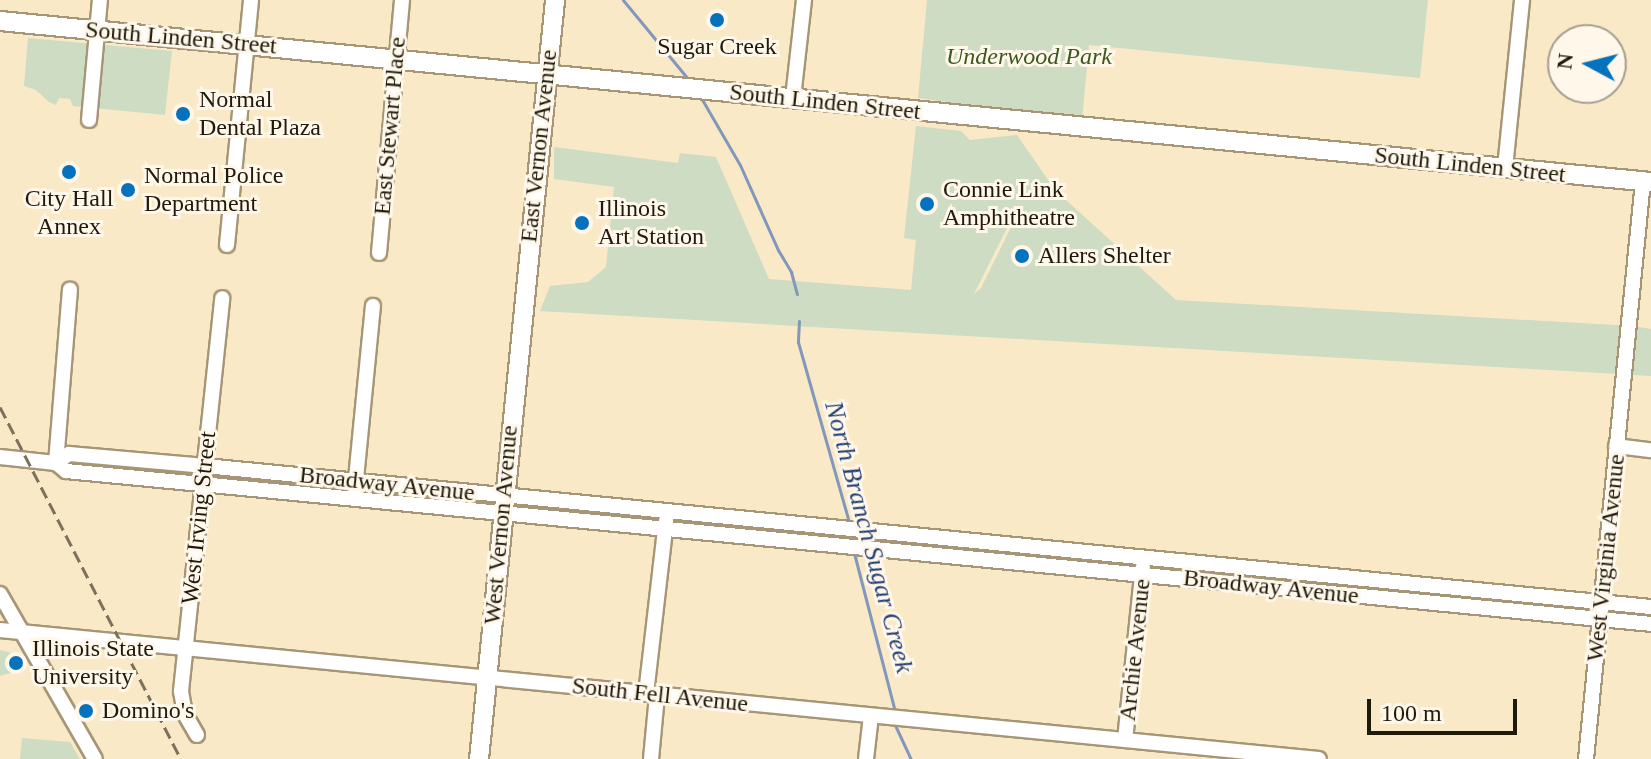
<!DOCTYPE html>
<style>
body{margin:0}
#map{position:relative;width:1651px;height:759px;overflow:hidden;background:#fae9c6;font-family:"Times New Roman",serif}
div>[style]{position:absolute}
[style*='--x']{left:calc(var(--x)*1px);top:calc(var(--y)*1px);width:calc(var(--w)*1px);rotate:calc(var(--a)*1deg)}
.green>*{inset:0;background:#cddcc2}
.stream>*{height:3px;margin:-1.5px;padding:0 1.5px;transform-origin:1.5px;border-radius:1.5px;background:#8197bc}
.roads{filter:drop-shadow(2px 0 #a69676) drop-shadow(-2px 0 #a69676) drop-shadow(0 2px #a69676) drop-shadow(0 -2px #a69676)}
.minor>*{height:14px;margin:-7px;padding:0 7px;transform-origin:7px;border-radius:7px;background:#fff}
.major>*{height:18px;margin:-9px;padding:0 9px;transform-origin:9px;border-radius:9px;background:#fff}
.rail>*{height:3px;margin-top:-1.5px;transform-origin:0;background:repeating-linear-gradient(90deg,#7c725b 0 12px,transparent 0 18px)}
.dots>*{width:22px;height:22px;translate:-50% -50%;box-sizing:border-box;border:4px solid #fef7ea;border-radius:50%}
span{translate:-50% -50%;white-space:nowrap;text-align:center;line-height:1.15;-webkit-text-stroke:6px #fef7ea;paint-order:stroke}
.street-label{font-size:24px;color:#201a0d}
.poi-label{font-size:24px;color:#201a0d}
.left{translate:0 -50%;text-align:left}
.park-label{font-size:24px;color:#3c581e;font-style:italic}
.water-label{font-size:26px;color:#254173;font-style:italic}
.north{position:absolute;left:1547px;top:24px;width:80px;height:80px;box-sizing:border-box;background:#fef7ea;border:2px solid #a59f92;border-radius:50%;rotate:277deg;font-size:22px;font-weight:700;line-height:32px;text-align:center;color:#201a0d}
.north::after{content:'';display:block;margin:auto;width:28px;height:36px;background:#0572bd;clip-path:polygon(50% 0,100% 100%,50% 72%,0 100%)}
.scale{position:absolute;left:1367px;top:699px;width:150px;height:36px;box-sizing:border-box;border:4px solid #201a0d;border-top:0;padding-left:10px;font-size:24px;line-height:28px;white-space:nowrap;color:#201a0d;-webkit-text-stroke:6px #fef7ea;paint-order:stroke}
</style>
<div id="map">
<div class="green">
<div style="clip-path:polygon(927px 0,1428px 0,1420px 78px,1089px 45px,1082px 120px,918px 98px)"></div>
<div style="clip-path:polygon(28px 38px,172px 51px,165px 115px,73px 106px,70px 99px,59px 98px,56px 105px,49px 102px,36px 90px,24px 86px)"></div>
<div style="clip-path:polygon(evenodd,916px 126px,961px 131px,970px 140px,1017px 135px,1055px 190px,1176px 300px,1633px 326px,1651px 329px,1651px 376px,540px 311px,550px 286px,588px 282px,606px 267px,614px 187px,554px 179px,554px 147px,678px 163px,680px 153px,716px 157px,769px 279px,911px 290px,916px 240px,904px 238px,916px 126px,1018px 206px,1020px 209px,981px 288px,974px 294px,1018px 206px)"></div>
<div style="clip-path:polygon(0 650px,12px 653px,25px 665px,24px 669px,0 676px)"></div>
<div style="clip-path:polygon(22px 738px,70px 742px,80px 759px,20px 759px)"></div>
</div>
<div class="stream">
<div style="--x:623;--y:0;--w:104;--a:50.5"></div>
<div style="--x:700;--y:96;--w:80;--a:59.9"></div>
<div style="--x:740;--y:165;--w:93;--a:65.9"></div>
<div style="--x:778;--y:250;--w:26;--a:59"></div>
<div style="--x:791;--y:272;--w:23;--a:75"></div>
<div style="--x:799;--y:321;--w:21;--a:93"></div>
<div style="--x:798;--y:342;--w:191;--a:74.2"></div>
<div style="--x:854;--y:553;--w:164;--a:75.5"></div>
<div style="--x:894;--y:723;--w:40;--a:65"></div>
</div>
<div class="roads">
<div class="minor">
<div style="--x:793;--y:98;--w:99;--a:-83.6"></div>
<div style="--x:89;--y:120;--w:121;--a:-84.8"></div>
<div style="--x:1505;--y:168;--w:169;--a:-84.2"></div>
<div style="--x:227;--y:245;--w:246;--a:-84.4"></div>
<div style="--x:379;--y:253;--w:254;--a:-84.8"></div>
<div style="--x:1616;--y:446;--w:35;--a:7"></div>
<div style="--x:0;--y:457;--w:56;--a:6.1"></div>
<div style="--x:56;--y:463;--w:13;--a:39"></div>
<div style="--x:66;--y:471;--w:1592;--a:5.51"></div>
<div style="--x:56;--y:463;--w:16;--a:-35"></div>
<div style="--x:69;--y:454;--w:137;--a:5"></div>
<div style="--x:205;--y:466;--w:1453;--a:5.57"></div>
<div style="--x:56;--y:463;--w:174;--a:-85.4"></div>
<div style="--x:355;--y:489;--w:184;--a:-84.4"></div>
<div style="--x:0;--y:594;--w:190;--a:60.1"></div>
<div style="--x:0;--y:630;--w:1325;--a:5.59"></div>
<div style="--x:646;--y:694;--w:175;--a:-83.4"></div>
<div style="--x:197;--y:735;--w:24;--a:-120"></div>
<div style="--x:185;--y:714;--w:23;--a:-100"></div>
<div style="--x:181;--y:691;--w:395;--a:-84"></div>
<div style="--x:1125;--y:740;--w:174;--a:-84.1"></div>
<div style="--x:651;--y:759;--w:63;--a:-84.6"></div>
<div style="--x:866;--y:759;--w:43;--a:-83.4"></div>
<div style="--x:1586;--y:759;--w:581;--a:-84.37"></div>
</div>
<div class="major">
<div style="--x:0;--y:21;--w:1659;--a:5.57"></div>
<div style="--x:479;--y:759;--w:763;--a:-84.28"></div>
</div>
</div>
<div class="rail">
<div style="--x:0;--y:407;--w:396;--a:62.8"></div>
</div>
<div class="dots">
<div style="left:717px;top:20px;background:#0572bd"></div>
<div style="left:183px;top:114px;background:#0572bd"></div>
<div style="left:69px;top:172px;background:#0572bd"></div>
<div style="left:128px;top:190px;background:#0572bd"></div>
<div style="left:927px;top:204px;background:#0572bd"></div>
<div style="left:582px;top:223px;background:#0572bd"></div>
<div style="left:1022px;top:256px;background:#0572bd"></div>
<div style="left:16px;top:663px;background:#0572bd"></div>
<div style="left:86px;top:711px;background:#0572bd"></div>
</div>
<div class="street-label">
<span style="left:181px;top:38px;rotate:5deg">South Linden Street</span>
<span style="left:825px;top:102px;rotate:6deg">South Linden Street</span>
<span style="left:390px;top:126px;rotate:-85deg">East Stewart Place</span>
<span style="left:539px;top:146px;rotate:-84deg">East Vernon Avenue</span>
<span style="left:1470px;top:165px;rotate:6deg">South Linden Street</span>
<span style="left:387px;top:484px;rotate:6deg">Broadway Avenue</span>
<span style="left:199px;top:518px;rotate:-84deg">West Irving Street</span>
<span style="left:501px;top:525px;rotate:-85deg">West Vernon Avenue</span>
<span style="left:1606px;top:558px;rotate:-84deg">West Virginia Avenue</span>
<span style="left:1271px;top:587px;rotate:6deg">Broadway Avenue</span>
<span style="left:1135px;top:650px;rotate:-84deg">Archie Avenue</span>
<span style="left:660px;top:695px;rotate:6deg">South Fell Avenue</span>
</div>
<div class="poi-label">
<span style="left:717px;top:47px">Sugar Creek</span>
<span class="left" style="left:199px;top:114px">Normal<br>Dental Plaza</span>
<span class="left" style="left:144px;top:190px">Normal Police<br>Department</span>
<span class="left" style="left:943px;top:204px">Connie Link<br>Amphitheatre</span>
<span style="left:69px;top:213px">City Hall<br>Annex</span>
<span class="left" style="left:598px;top:223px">Illinois<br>Art Station</span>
<span class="left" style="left:1038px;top:256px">Allers Shelter</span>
<span class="left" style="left:32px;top:663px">Illinois State<br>University</span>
<span class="left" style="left:102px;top:711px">Domino's</span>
</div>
<div class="park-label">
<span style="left:1029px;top:57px">Underwood Park</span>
</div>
<div class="water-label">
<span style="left:869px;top:537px;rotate:75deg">North Branch Sugar Creek</span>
</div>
<div class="north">N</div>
<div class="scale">100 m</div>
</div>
